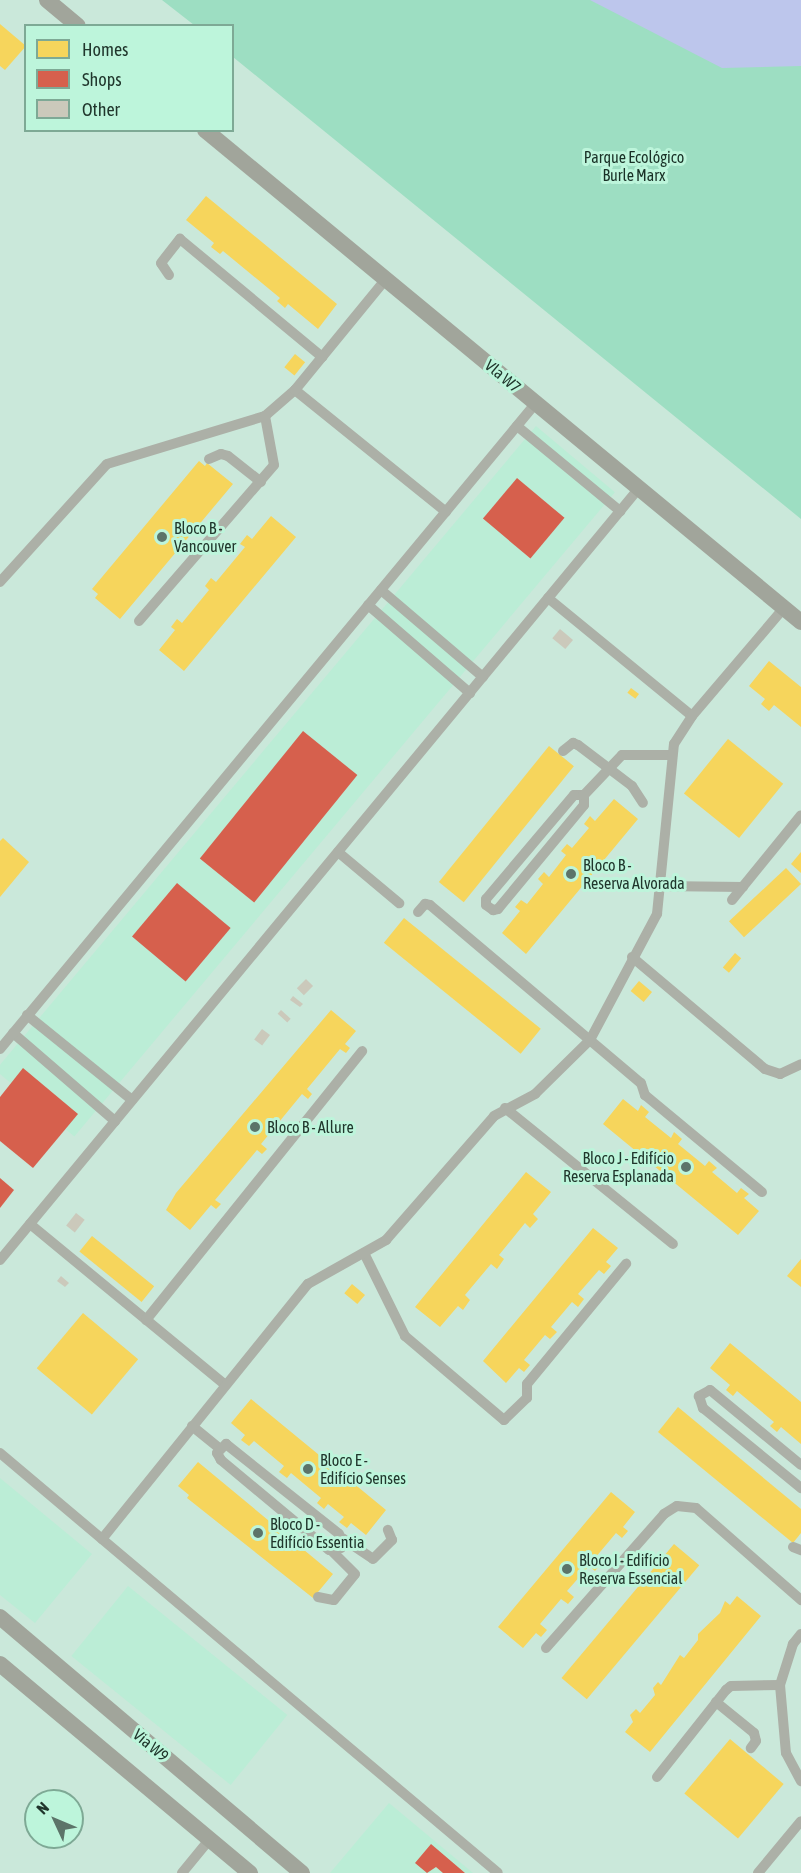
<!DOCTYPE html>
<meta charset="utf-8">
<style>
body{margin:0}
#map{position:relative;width:801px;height:1873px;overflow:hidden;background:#cae8da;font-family:"Asap Condensed",sans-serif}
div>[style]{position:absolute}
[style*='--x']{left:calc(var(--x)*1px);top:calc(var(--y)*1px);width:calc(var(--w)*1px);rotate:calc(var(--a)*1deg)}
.built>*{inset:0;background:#bbedd6;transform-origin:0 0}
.green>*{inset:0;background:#9ddec2}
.water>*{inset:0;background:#bdc6ec}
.homes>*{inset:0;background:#f6d55c;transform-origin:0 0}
.shops>*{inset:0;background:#d6604d;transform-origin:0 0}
.building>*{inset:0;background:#cbc9bb;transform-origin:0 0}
.street>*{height:10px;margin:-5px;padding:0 5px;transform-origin:5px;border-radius:5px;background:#acb0a7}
.secondary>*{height:16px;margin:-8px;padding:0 8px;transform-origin:8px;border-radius:8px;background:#a1a59b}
.dots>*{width:16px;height:16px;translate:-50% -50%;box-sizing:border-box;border:3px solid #bdf5db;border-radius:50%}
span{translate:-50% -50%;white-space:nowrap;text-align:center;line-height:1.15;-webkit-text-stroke:6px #bdf5db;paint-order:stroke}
.park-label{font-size:16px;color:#193026}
.street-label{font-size:16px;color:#20362c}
.poi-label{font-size:16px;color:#20362c}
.left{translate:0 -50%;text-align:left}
.right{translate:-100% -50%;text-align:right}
.legend{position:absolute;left:24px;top:24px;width:210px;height:108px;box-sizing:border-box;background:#bdf5db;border:2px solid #7ea995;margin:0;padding:8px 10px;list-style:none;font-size:18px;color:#20362c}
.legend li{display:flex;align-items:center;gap:12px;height:30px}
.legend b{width:30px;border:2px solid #7ea995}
.north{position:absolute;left:24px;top:1789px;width:60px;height:60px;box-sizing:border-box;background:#bdf5db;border:2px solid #7ea995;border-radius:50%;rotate:314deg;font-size:16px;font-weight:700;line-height:24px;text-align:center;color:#20362c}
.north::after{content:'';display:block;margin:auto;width:21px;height:27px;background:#5c7469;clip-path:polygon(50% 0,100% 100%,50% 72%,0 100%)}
</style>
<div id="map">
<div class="built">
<div style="left:536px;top:426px;width:103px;height:841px;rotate:40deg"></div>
<div style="clip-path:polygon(0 1478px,92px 1554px,35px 1623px,0 1595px)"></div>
<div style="left:128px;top:1586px;width:205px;height:90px;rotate:39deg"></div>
<div style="clip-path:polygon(389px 1803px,473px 1873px,330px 1873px)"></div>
</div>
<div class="green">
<div style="clip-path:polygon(162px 0,801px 0,801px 519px,233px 57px,232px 26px,194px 25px)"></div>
</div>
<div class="water">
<div style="clip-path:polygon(590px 0,801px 0,801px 66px,722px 68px)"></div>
</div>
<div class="homes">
<div style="clip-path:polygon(0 24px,26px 46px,5px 70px,0 66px)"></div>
<div style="clip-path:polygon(206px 196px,337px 304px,318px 329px,288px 304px,285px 308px,277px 301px,280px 298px,223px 251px,220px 254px,211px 247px,214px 243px,186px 220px)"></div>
<div style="left:295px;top:354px;width:13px;height:17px;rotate:39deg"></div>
<div style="clip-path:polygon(199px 461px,205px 466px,207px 463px,233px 484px,120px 619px,95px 598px,98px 594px,92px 589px)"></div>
<div style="clip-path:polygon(271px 516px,296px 537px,184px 671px,159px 650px,175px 630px,171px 627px,177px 619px,182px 623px,209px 590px,205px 586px,211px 578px,216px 582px,245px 547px,240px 544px,247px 535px,252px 539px)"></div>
<div style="clip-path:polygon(769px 661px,801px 687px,801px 727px,774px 705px,769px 711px,761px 704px,765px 699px,749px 686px)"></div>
<div style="left:631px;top:688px;width:10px;height:6px;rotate:37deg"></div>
<div style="left:728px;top:739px;width:71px;height:70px;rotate:39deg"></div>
<div style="left:549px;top:746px;width:32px;height:175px;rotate:39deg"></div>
<div style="clip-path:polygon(614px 799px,638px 819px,526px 954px,502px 933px,520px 911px,515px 907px,521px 900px,527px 904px,543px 884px,538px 879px,544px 872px,549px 877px,566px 855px,561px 851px,567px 844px,572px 848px,589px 828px,584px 824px,590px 816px,595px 821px)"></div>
<div style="clip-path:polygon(3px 838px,29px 862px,0 897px,0 841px)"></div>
<div style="clip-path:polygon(801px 852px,801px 873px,791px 864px)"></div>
<div style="left:786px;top:868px;width:22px;height:78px;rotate:47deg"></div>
<div style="left:404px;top:918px;width:176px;height:32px;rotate:39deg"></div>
<div style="left:735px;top:953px;width:8px;height:19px;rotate:40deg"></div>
<div style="left:639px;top:981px;width:17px;height:13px;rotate:40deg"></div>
<div style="clip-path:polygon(331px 1010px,356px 1031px,345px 1044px,350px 1048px,346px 1053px,340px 1049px,307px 1089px,312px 1094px,308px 1099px,302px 1094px,261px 1144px,267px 1149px,262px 1154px,257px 1150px,215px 1200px,221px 1204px,216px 1209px,211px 1205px,190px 1230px,166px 1210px,176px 1193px)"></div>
<div style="clip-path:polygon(623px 1099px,638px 1111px,641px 1105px,649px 1112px,645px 1117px,671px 1138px,674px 1132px,682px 1139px,678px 1144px,705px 1166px,709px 1161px,717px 1168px,712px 1172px,737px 1193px,741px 1188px,749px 1194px,744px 1198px,759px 1211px,738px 1235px,603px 1124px)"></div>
<div style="clip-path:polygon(526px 1172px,551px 1192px,533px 1214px,538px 1219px,530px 1228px,525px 1223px,499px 1255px,504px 1259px,497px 1269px,491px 1264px,465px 1295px,470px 1300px,463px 1310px,458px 1306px,440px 1327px,415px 1307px)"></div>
<div style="clip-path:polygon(593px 1228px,618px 1248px,606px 1262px,611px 1266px,604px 1274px,599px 1270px,578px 1294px,584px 1299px,578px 1307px,572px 1302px,551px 1327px,557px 1332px,550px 1339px,545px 1335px,524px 1360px,530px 1365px,524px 1372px,519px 1368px,506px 1383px,483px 1361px)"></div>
<div style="left:92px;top:1236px;width:80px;height:20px;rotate:39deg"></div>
<div style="clip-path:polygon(801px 1259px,801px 1287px,787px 1276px)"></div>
<div style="left:352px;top:1284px;width:17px;height:12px;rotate:40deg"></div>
<div style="left:83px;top:1313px;width:72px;height:72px;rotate:40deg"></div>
<div style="clip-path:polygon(730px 1343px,801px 1402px,801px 1444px,781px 1427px,777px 1432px,770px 1426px,774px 1422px,737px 1391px,733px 1396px,726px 1390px,730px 1385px,710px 1368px)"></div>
<div style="clip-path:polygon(251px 1399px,386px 1510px,366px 1535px,351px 1523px,347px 1528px,339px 1522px,344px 1517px,328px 1504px,324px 1509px,317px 1503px,321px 1498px,291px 1473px,287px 1478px,279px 1472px,284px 1466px,254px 1441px,249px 1446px,241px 1440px,245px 1435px,231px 1423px)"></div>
<div style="clip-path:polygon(678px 1407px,801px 1509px,801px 1533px,793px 1543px,658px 1432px)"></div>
<div style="clip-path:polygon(198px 1462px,333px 1574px,313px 1598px,187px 1498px,189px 1495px,178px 1486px)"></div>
<div style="clip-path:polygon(611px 1492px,635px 1512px,623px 1527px,628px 1531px,622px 1538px,616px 1533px,595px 1558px,601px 1564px,595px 1571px,589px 1566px,567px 1591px,574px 1597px,568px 1604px,561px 1599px,540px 1624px,547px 1630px,541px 1637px,536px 1633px,523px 1648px,498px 1627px)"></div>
<div style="left:674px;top:1544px;width:33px;height:175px;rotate:40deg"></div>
<div style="clip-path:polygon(737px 1596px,761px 1616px,650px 1752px,625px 1732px,633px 1722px,630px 1715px,636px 1709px,640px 1713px,655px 1695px,653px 1688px,658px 1682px,661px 1685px,680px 1655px,684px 1658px,698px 1640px,698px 1634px,720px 1613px,725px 1601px,730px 1605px)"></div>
<div style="left:730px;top:1739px;width:70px;height:71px;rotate:40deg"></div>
</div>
<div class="shops">
<div style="left:517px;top:478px;width:62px;height:53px;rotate:40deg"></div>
<div style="left:303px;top:731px;width:70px;height:164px;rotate:39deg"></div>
<div style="left:177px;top:883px;width:70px;height:70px;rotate:40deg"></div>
<div style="clip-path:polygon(23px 1068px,78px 1114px,33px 1168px,0 1141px,0 1097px)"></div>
<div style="clip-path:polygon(0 1178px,14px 1190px,0 1208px)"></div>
<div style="clip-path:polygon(431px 1844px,465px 1873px,443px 1873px,436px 1867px,427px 1873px,415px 1863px)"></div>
</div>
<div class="building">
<div style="left:560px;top:629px;width:17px;height:12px;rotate:40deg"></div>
<div style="left:306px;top:979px;width:10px;height:13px;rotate:45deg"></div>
<div style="clip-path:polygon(293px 996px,303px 1004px,300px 1007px,290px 1000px)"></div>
<div style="left:281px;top:1010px;width:13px;height:5px;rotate:42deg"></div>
<div style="left:262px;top:1029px;width:10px;height:13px;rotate:37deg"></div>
<div style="left:76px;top:1213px;width:11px;height:16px;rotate:38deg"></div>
<div style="clip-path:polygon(61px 1276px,69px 1283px,65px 1287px,57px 1281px)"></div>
</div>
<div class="street">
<div style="--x:169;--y:275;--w:14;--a:-124"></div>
<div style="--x:161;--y:263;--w:31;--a:-52"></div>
<div style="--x:180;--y:239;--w:185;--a:39.7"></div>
<div style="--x:295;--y:390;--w:194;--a:38.9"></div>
<div style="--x:517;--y:426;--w:134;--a:39.5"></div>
<div style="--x:209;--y:459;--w:13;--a:-23"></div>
<div style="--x:221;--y:454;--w:7;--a:16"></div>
<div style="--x:228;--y:456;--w:42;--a:38.2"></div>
<div style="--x:0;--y:582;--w:159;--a:-47.8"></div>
<div style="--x:107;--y:464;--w:165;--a:-16.9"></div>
<div style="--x:265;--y:416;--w:40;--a:-41"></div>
<div style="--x:295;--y:390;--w:144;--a:-50.7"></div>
<div style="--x:381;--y:590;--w:134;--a:40.5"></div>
<div style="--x:548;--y:598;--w:186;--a:39.3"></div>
<div style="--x:368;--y:605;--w:135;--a:40.8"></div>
<div style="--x:139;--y:621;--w:206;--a:-49.1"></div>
<div style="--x:274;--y:465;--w:50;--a:-100.4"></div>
<div style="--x:563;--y:751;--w:13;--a:-39"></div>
<div style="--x:573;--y:743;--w:5;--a:22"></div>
<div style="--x:578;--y:745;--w:68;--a:37.2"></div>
<div style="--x:632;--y:786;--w:20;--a:57"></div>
<div style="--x:584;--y:795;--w:10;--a:180"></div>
<div style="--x:574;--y:795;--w:136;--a:130.2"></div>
<div style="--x:486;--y:899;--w:6;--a:90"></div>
<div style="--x:486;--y:905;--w:9;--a:36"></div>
<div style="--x:493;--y:910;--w:5;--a:-11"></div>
<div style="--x:498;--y:909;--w:135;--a:-50.4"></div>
<div style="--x:584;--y:805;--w:10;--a:-90"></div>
<div style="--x:584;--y:795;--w:55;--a:-46.5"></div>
<div style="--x:622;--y:755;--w:50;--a:0"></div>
<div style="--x:338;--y:852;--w:80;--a:39.9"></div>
<div style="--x:659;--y:886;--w:84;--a:0.7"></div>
<div style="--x:732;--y:900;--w:109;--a:-50.9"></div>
<div style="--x:418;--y:912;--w:11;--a:-49"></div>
<div style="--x:425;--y:904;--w:5;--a:11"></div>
<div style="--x:430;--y:905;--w:276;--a:40.2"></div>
<div style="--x:641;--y:1083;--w:13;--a:72"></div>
<div style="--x:645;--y:1095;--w:152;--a:39.7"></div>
<div style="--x:632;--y:957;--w:174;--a:40.1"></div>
<div style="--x:765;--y:1069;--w:16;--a:18"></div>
<div style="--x:780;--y:1074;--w:23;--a:-25"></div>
<div style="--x:27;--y:1015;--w:135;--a:39"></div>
<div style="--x:13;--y:1033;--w:135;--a:40.8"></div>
<div style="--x:0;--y:1049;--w:839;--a:-50.32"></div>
<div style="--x:505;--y:1108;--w:216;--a:39"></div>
<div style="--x:30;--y:1224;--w:253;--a:39.5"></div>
<div style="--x:364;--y:1253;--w:93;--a:63.7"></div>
<div style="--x:405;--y:1336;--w:130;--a:40.3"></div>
<div style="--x:504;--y:1420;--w:32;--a:-44"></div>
<div style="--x:527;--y:1398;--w:14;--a:-90"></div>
<div style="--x:527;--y:1384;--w:156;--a:-50.5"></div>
<div style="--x:0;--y:1260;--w:1002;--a:-50.38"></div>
<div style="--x:146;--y:1320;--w:345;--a:-51.2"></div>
<div style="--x:192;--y:1426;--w:35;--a:39"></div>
<div style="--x:226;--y:1444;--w:144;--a:38.5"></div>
<div style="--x:339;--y:1534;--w:14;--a:82"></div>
<div style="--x:341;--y:1548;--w:12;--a:171"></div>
<div style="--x:329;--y:1550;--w:141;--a:-140.2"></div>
<div style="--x:221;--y:1460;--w:8;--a:-120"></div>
<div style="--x:217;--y:1453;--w:13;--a:-45"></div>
<div style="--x:0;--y:1453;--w:651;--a:40.14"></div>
<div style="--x:801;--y:1465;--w:118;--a:-140.5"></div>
<div style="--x:710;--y:1390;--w:13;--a:151"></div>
<div style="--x:699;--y:1396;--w:13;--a:72"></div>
<div style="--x:703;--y:1408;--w:127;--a:39.2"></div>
<div style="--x:342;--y:1538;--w:37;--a:34"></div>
<div style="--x:373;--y:1559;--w:27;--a:-45"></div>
<div style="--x:392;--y:1540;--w:11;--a:-112"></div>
<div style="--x:102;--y:1539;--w:328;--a:-51.1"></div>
<div style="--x:308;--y:1284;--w:90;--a:-29.4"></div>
<div style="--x:386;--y:1240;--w:164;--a:-48.9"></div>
<div style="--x:494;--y:1116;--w:47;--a:-28.2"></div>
<div style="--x:535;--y:1094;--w:77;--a:-44.5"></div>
<div style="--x:590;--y:1040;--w:143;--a:-62"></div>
<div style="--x:657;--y:914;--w:171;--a:-84.3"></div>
<div style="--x:674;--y:744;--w:33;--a:-57"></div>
<div style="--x:692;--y:716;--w:142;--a:-49.6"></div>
<div style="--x:793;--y:1547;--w:9;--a:21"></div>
<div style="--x:318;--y:1597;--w:16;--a:11"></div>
<div style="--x:334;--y:1600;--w:33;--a:-51"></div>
<div style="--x:355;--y:1574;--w:33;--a:-135"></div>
<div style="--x:801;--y:1634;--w:13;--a:129"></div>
<div style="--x:793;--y:1644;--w:43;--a:107.6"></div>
<div style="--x:780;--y:1685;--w:68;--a:85"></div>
<div style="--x:786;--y:1753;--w:32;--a:62"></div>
<div style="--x:546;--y:1648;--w:179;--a:-48.6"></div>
<div style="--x:664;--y:1514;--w:15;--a:-32"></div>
<div style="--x:677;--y:1506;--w:19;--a:6"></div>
<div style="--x:696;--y:1508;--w:140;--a:41.2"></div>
<div style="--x:716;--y:1702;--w:49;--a:39.2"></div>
<div style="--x:754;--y:1733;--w:8;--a:76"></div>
<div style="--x:756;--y:1741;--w:9;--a:126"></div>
<div style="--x:657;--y:1777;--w:111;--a:-51.6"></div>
<div style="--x:726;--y:1690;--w:6;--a:-39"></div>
<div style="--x:731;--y:1686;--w:49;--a:-1.2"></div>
<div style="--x:182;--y:1873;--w:43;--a:-50.7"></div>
<div style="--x:758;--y:1873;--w:67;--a:-50.4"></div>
</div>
<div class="secondary">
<div style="--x:47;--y:0;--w:40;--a:40"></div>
<div style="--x:205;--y:130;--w:773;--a:39.54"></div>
<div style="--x:0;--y:1617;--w:396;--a:40.3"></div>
<div style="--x:0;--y:1664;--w:326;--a:39.9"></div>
</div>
<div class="dots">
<div style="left:162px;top:537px;background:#5c7469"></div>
<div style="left:571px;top:874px;background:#5c7469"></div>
<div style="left:255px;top:1127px;background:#5c7469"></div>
<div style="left:686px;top:1167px;background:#5c7469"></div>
<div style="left:308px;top:1469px;background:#5c7469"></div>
<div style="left:258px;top:1533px;background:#5c7469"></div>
<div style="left:567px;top:1569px;background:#5c7469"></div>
</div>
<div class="park-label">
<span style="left:634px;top:166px">Parque Ecológico<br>Burle Marx</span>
</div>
<div class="street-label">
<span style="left:503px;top:376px;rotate:40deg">Vla W7</span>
<span style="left:151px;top:1745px;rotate:40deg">Via W9</span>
</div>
<div class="poi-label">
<span class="left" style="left:174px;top:537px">Bloco B -<br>Vancouver</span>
<span class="left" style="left:583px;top:874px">Bloco B -<br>Reserva Alvorada</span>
<span class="left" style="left:267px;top:1127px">Bloco B - Allure</span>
<span class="right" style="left:674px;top:1167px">Bloco J - Edifício<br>Reserva Esplanada</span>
<span class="left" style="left:320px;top:1469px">Bloco E -<br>Edifício Senses</span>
<span class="left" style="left:270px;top:1533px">Bloco D -<br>Edifício Essentia</span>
<span class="left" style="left:579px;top:1569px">Bloco I - Edifício<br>Reserva Essencial</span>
</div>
<ul class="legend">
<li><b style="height:16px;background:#f6d55c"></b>Homes</li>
<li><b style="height:16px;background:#d6604d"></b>Shops</li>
<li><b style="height:16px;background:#cbc9bb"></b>Other</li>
</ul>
<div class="north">N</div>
</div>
